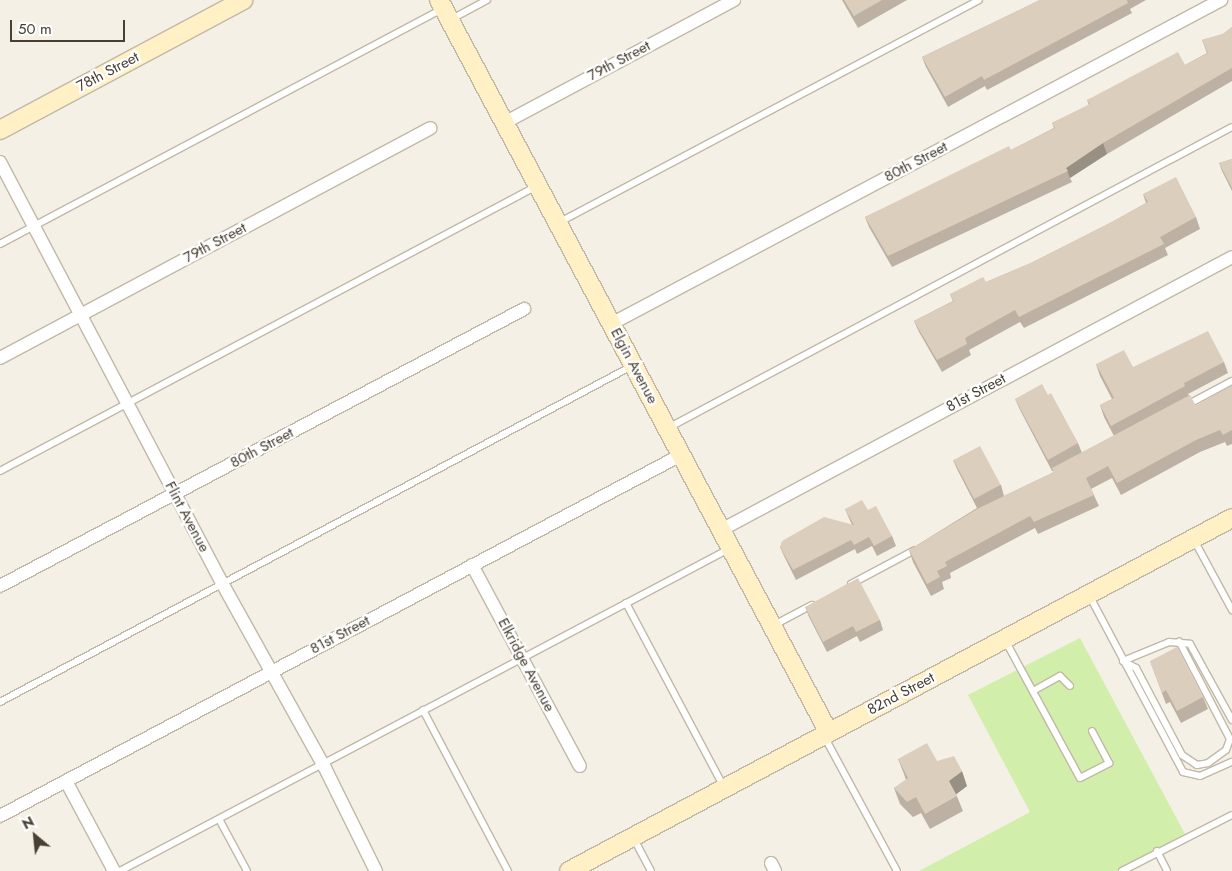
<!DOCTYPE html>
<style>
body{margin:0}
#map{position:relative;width:1232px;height:871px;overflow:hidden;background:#f5f0e6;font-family:Jost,sans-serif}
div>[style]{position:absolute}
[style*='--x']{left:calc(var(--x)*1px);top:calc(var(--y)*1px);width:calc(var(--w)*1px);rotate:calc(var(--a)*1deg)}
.green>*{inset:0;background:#d1eeaa}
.roads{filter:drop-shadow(1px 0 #c1b8a7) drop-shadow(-1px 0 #c1b8a7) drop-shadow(0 1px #c1b8a7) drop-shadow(0 -1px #c1b8a7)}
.lane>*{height:6px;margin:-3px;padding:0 3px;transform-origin:3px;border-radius:3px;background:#fff}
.street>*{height:12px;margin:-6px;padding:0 6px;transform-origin:6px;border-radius:6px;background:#fff}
.secondary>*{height:18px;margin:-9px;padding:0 9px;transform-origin:9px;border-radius:9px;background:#fff0c6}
.wall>*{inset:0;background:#bcb1a3}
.shaded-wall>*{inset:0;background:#999084}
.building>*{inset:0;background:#dbcebd;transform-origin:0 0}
span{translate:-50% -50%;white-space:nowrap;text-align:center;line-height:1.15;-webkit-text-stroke:4.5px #fff;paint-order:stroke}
.street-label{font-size:15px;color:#484034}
.north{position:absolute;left:10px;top:811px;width:50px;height:50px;-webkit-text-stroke:4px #fff;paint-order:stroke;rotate:332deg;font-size:14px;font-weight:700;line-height:20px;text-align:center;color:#484034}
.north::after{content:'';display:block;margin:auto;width:18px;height:22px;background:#484034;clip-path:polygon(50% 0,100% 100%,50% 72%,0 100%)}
.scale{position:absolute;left:10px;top:20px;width:115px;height:22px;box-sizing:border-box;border:2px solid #484034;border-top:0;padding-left:6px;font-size:15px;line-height:18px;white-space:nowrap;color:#484034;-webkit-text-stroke:4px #fff;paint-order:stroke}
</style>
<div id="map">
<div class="green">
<div style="clip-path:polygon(1080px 638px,1185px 834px,1116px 871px,919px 871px,1030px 812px,968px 695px)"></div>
</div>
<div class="roads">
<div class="lane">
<div style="--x:450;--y:20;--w:42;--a:-28.4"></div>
<div style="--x:558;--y:223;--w:476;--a:-27.9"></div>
<div style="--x:0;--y:244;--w:501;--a:-28"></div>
<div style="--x:1187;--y:405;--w:51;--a:-28.1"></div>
<div style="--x:668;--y:428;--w:639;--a:-28.09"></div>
<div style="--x:0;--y:471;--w:608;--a:-27.96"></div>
<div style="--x:1194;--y:540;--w:80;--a:61.5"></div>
<div style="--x:851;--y:584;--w:72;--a:-28"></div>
<div style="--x:1089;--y:595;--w:200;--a:62"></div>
<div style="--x:1183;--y:772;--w:17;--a:13"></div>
<div style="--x:1200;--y:776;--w:35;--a:-24"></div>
<div style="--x:626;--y:603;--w:208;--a:62"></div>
<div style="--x:774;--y:625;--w:43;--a:-27.8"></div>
<div style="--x:1005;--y:640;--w:157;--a:61.5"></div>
<div style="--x:1080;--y:778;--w:33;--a:-27"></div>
<div style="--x:1109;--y:763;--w:36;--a:-118"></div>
<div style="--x:1123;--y:661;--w:15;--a:28"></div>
<div style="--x:1136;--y:668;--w:98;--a:62.1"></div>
<div style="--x:1182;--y:755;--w:18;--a:34"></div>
<div style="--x:1197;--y:765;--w:11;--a:-10"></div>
<div style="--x:1208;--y:763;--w:22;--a:-36"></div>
<div style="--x:1226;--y:750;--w:12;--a:-70"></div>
<div style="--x:1230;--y:739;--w:110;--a:-117.5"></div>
<div style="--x:1123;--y:661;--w:50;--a:-22.4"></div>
<div style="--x:1169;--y:642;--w:21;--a:5"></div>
<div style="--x:1190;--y:644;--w:87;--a:61.1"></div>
<div style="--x:1033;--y:691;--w:31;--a:-29"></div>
<div style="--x:1060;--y:676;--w:14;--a:45"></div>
<div style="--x:0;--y:702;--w:716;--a:-28"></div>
<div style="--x:423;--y:710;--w:182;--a:62.2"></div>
<div style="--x:824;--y:736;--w:153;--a:61.6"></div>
<div style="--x:219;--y:819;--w:59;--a:61.7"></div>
<div style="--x:634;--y:839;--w:36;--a:62"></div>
<div style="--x:1157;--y:851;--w:22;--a:63"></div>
<div style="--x:120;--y:871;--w:689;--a:-27.87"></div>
<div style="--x:1122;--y:871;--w:123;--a:-27"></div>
</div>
<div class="street">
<div style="--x:504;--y:123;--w:261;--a:-28.1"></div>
<div style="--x:0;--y:162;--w:476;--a:62.2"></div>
<div style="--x:222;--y:583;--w:210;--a:60.9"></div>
<div style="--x:324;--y:766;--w:117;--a:63.7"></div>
<div style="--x:611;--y:324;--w:691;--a:-27.97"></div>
<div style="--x:0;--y:358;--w:488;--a:-28.1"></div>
<div style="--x:721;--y:530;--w:579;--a:-28.11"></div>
<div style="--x:472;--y:565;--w:228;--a:61.8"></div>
<div style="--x:0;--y:586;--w:593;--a:-27.86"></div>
<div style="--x:66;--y:781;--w:102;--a:61.9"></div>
<div style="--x:0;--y:816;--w:771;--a:-27.93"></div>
<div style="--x:771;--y:863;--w:9;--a:63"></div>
</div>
<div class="secondary">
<div style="--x:439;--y:0;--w:830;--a:61.98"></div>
<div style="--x:0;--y:130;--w:276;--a:-28.1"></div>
<div style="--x:569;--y:871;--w:751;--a:-28.03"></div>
</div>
</div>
<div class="wall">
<div style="clip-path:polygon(842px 0,907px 0,858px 28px)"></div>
<div style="clip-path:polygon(1040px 0,1146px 0,1130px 9px,1132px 13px,987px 90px,985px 86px,948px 107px,926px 67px,922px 57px)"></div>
<div style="clip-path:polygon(1232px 27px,1232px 81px,1107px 154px,1070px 178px,1072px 182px,892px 267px,869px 227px,865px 217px,1011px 150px,1054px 128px,1052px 123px,1089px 105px,1087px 100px,1185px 65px,1207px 53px,1202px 40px,1223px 34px)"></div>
<div style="clip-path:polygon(1232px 159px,1232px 191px,1222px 171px,1219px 163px)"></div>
<div style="clip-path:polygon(1143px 194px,1196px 217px,1200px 229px,1165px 248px,1168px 255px,1024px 328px,1020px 322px,969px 350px,971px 355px,942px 372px,919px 332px,914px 321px,953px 301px,950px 294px,986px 282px,1031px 263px,1112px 222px,1146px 203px)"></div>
<div style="clip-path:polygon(1224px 362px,1228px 373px,1188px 394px,1196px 406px,1232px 386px,1232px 444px,1227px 446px,1225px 442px,1200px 452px,1121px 495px,1112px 478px,1091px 489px,1099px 506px,1038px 534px,1035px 528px,950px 573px,951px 578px,942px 582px,944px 589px,931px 596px,913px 562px,909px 550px,977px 508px,958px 471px,953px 460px,1001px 485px,1004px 496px,1054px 472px,1053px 471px,1052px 471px,1020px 410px,1015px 399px,1048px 395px,1078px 443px,1082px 453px,1114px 436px,1104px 417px,1100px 405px,1112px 399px,1100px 376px,1096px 364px,1133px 367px)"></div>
<div style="clip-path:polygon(845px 509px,868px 510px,892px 536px,896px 546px,877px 556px,872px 546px,857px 554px,855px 549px,796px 580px,784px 556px,780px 547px,852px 525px)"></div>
<div style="clip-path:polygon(805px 607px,880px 620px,883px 630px,860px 642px,857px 636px,827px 652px,809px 617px)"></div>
<div style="clip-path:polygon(1150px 661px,1203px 697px,1208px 709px,1181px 723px,1170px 702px,1166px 704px)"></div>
<div style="clip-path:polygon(898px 759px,937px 761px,967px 786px,956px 794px,963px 811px,930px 829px,921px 813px,913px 817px,900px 804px,894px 788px,906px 780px,904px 774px)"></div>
</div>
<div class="shaded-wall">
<div style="clip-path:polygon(1103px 143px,1107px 154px,1070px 178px,1066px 168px)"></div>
<div style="clip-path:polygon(962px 771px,967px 786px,954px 796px,949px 781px)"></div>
</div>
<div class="building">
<div style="clip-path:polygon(844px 0,882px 0,854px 16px)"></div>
<div style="clip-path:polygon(1040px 0,1127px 0,1128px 3px,984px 80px,982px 76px,945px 97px,922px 57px)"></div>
<div style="clip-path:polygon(1232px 27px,1232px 68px,1103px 143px,1066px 168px,1068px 171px,888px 256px,865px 217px,1009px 146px,1011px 150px,1055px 128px,1052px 123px,1090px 104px,1087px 100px,1178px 52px,1185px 65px,1208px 53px,1202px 40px,1223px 34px)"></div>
<div style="clip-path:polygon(1232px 159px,1232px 188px,1219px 163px)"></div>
<div style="clip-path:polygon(1176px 177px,1196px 217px,1160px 237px,1164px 244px,1019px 317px,1015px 310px,965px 338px,967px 344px,937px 360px,914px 321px,954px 301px,950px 294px,983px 277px,986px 282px,1031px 263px,1112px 222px,1148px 202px,1143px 194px)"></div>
<div style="clip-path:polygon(1208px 331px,1224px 362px,1184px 383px,1185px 386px,1111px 426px,1100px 405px,1114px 398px,1096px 364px,1124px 350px,1133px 367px)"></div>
<div style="clip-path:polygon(1042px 384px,1048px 395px,1051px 393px,1078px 443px,1048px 460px,1015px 399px)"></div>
<div style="clip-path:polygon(1232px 386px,1232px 430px,1223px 435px,1220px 430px,1196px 440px,1117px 483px,1108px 466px,1086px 478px,1094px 495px,1034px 522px,1030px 516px,945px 562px,947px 566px,937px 571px,940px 577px,927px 584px,909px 550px,979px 508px,1054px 472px,1052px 468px,1190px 395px,1196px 406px)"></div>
<div style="left:980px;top:446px;width:44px;height:30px;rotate:62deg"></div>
<div style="clip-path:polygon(862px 500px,868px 510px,876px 506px,892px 536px,874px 546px,869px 537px,854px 545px,851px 540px,793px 570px,780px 547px,782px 541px,824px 517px,854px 525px,845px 509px)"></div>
<div style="clip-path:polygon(858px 578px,880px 620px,856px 632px,853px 626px,823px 642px,805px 607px)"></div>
<div style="clip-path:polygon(1177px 647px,1203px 697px,1177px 711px,1166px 690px,1162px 693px,1150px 661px)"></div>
<div style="clip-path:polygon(927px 743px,937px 761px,954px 756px,962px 771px,949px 781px,957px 796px,925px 814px,916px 797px,907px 802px,894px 788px,908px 778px,898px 759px)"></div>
</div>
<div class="street-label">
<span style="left:619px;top:61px;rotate:-28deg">79th Street</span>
<span style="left:108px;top:72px;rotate:-28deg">78th Street</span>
<span style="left:916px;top:162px;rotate:-28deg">80th Street</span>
<span style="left:215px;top:243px;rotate:-28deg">79th Street</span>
<span style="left:634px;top:366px;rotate:62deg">Elgin Avenue</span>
<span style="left:976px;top:393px;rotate:-28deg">81st Street</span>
<span style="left:262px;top:448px;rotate:-28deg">80th Street</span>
<span style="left:187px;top:517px;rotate:62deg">Flint Avenue</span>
<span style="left:340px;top:635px;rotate:-28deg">81st Street</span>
<span style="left:526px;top:665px;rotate:62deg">Elkridge Avenue</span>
<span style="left:901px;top:694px;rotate:-28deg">82nd Street</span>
</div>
<div class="north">N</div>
<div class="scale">50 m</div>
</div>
